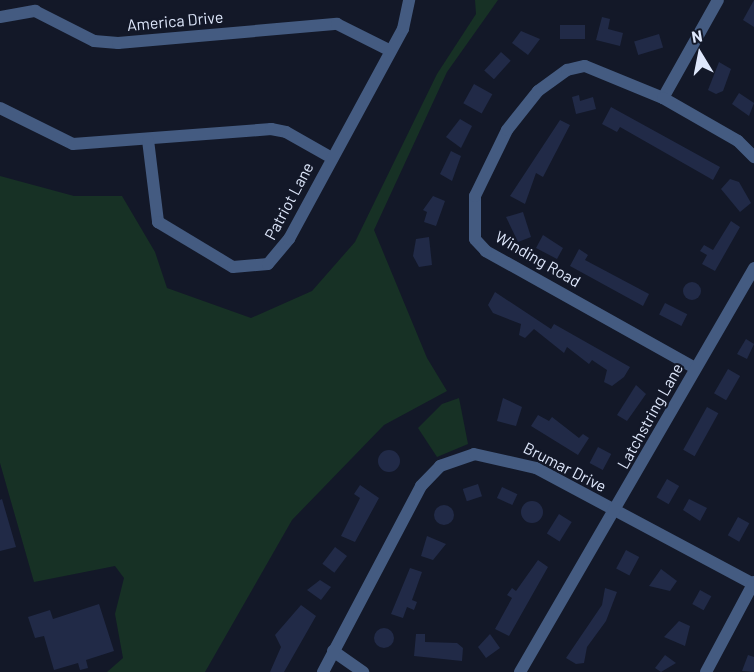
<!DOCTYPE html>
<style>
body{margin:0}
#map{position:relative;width:754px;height:672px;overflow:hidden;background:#131828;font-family:Barlow,sans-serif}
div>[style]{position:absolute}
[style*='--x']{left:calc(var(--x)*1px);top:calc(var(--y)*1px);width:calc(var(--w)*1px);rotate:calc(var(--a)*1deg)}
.green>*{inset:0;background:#173125}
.building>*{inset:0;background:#212a47;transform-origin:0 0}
.round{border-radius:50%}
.minor>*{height:12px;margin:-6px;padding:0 6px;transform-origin:6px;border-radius:6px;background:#445b81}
span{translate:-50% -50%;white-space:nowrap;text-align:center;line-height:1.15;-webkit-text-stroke:4.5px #131828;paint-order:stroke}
.street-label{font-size:16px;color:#dee7fb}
.north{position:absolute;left:670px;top:24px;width:60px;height:60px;-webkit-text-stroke:4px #131828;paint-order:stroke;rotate:350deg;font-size:16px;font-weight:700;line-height:24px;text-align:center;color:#dee7fb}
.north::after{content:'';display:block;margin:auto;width:21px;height:27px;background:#dee7fb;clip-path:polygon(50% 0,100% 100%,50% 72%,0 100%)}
</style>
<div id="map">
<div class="green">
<div style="clip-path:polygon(475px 0,498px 0,447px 72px,374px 230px,427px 358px,447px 391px,384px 425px,292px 520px,205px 672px,107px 672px,123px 658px,115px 614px,124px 578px,115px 566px,34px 582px,0 463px,0 176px,74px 196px,122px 196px,155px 252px,167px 288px,251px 318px,312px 291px,355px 242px,437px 74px,476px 14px)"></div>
<div style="clip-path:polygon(459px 398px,468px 444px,437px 457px,418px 428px,442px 404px)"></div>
</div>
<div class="building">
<div style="clip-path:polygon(754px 0,754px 27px,743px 20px)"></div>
<div style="clip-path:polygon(602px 17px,610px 19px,608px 29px,623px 33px,620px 46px,596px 40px)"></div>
<div style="left:560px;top:25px;width:25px;height:14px"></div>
<div style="clip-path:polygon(521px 31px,540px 39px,528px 55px,512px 43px)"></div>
<div style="left:659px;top:34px;width:14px;height:26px;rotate:73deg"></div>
<div style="left:501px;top:52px;width:13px;height:25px;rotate:42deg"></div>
<div style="clip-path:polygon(719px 62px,731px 69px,723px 91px,716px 94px,708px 90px)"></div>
<div style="left:474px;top:84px;width:21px;height:22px;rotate:29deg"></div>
<div style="clip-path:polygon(739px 93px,754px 103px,749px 116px,732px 104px)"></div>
<div style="clip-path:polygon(579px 95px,580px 101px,593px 97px,596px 109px,576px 114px,572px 97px)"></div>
<div style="clip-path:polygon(611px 107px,720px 167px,713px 180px,620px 127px,617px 132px,602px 124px)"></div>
<div style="clip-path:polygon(460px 119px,472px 126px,461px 148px,446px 137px)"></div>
<div style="clip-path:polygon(560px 120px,570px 125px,543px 177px,536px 173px,525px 204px,510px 196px)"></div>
<div style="clip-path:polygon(451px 151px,461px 156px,452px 181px,440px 174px)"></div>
<div style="clip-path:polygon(730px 179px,739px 182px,751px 203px,740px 212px,721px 189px)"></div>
<div style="clip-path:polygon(433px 196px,445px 201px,436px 226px,424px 222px,427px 212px,423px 210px)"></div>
<div style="clip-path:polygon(523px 212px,531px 237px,518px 242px,506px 217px)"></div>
<div style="clip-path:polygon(731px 221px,740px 227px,715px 271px,702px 264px,707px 255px,700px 251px,704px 245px,713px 250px)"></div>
<div style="clip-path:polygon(543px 235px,563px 248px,557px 259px,536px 248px)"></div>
<div style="clip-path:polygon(429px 237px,432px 265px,419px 267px,413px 256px,416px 239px)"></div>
<div style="clip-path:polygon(579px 249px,588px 255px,585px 260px,649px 294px,643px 306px,570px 266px)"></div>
<div class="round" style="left:683px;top:282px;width:18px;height:18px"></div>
<div style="clip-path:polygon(495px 292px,551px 329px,554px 324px,630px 367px,624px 377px,612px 386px,604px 382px,607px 370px,592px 360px,589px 364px,567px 347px,564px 353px,534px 329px,525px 338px,519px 335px,521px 324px,493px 313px,488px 305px)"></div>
<div style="left:665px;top:303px;width:25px;height:13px;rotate:27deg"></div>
<div style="clip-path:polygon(746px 339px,754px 344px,747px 359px,737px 354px)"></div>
<div style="left:728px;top:369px;width:14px;height:28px;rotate:30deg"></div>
<div style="clip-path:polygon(636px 385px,646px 394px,627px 421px,617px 415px)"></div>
<div style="clip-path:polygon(503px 398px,522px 407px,516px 426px,497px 421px)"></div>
<div style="left:707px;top:407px;width:13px;height:49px;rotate:29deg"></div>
<div style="clip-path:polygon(538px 415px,549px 421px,552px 417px,579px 438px,583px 434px,589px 438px,578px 455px,531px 426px)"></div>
<div style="left:598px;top:447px;width:15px;height:18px;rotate:28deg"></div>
<div class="round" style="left:378px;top:450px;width:22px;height:22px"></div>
<div style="left:667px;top:479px;width:14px;height:21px;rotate:30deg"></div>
<div style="left:478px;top:484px;width:13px;height:16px;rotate:72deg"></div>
<div style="clip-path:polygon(360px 485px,379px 498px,355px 542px,341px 536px,360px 498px,354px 494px)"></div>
<div style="left:502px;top:487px;width:17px;height:12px;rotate:25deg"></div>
<div style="clip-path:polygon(2px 499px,16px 547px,0 551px,0 500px)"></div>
<div style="clip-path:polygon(689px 499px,707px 508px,700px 521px,683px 510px)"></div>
<div class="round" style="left:521px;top:501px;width:22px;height:22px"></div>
<div class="round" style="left:434px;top:505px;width:20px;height:20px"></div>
<div style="left:559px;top:514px;width:15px;height:23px;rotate:32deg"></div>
<div style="left:738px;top:517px;width:13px;height:21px;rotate:29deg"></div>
<div style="clip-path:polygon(427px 536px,446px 544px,433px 560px,421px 556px)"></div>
<div style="left:335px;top:547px;width:15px;height:21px;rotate:37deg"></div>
<div style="left:626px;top:550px;width:15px;height:21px;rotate:28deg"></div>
<div style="clip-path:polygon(538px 560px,548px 567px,509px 636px,495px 629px,512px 598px,507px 595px,512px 588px,516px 591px)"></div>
<div style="clip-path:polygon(410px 568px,422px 572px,412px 600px,417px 602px,414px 610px,407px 607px,403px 618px,391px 614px)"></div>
<div style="clip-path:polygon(661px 569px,677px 581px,670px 591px,649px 586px)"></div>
<div style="clip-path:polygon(320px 580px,331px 587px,321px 600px,307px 590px)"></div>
<div style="clip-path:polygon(605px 588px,617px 592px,606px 621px,587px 647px,584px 663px,576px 664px,566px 658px,602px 605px)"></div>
<div style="left:700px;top:590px;width:13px;height:16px;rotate:29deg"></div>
<div style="clip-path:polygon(99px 604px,114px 651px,86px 660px,88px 668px,80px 670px,78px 663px,54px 670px,44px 636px,35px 638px,28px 617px,50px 610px,53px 619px)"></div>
<div style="clip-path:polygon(301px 605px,316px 616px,284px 672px,270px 672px,281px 647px,275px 635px)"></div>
<div style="clip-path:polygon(679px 621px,690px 626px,685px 646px,664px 637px)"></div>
<div class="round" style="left:374px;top:628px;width:20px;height:20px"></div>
<div style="clip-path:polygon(416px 634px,425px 634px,425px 642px,457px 643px,463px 648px,462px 661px,414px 656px)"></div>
<div style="clip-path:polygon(490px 634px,500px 648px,486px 658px,478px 647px)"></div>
<div style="clip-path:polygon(665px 655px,676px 663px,661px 672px,655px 668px)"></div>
<div style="clip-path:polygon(748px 655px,754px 657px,754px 672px,742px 671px)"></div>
</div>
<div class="minor">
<div style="--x:0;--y:17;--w:36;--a:-10"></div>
<div style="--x:35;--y:11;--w:66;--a:27"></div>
<div style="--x:94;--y:41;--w:24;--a:5"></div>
<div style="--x:118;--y:43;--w:220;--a:-5"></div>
<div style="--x:337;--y:24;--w:60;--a:26.6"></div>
<div style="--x:663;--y:98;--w:112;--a:-60.7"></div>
<div style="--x:0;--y:108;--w:81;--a:26.3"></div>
<div style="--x:73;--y:144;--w:199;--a:-4.3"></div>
<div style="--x:271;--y:129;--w:15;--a:11"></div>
<div style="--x:286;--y:132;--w:53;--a:29.5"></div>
<div style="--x:148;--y:140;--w:83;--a:83"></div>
<div style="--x:158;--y:222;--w:87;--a:31"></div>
<div style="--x:233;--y:267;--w:35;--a:-5"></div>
<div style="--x:268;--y:264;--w:33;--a:-50"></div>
<div style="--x:289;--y:239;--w:239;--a:-61.5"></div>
<div style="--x:403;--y:29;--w:30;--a:-78"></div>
<div style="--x:695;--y:368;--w:240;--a:-150.8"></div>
<div style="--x:486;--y:251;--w:16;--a:-133"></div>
<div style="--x:475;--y:239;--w:43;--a:-90"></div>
<div style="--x:475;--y:196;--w:73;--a:-64.1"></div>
<div style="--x:507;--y:130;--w:50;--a:-51.5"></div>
<div style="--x:538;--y:91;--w:36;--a:-36"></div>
<div style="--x:567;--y:70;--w:18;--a:-13"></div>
<div style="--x:585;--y:66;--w:84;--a:22.3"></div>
<div style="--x:663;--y:98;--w:86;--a:29.8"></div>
<div style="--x:738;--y:141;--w:23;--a:45"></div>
<div style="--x:333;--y:651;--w:37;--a:35"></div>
<div style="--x:323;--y:672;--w:210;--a:-62.2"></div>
<div style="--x:421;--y:486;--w:28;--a:-46"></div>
<div style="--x:440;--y:466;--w:36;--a:-19"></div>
<div style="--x:474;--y:454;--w:64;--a:12.7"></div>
<div style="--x:536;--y:468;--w:246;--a:28.1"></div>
<div style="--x:520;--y:672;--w:467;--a:-59.9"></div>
<div style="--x:706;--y:672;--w:102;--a:-61.9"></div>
</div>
<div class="street-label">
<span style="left:175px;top:21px;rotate:-5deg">America Drive</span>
<span style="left:289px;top:201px;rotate:-62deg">Patriot Lane</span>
<span style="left:538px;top:259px;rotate:30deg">Winding Road</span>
<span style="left:650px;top:416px;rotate:-61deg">Latchstring Lane</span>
<span style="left:565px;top:467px;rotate:27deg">Brumar Drive</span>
</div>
<div class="north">N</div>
</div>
